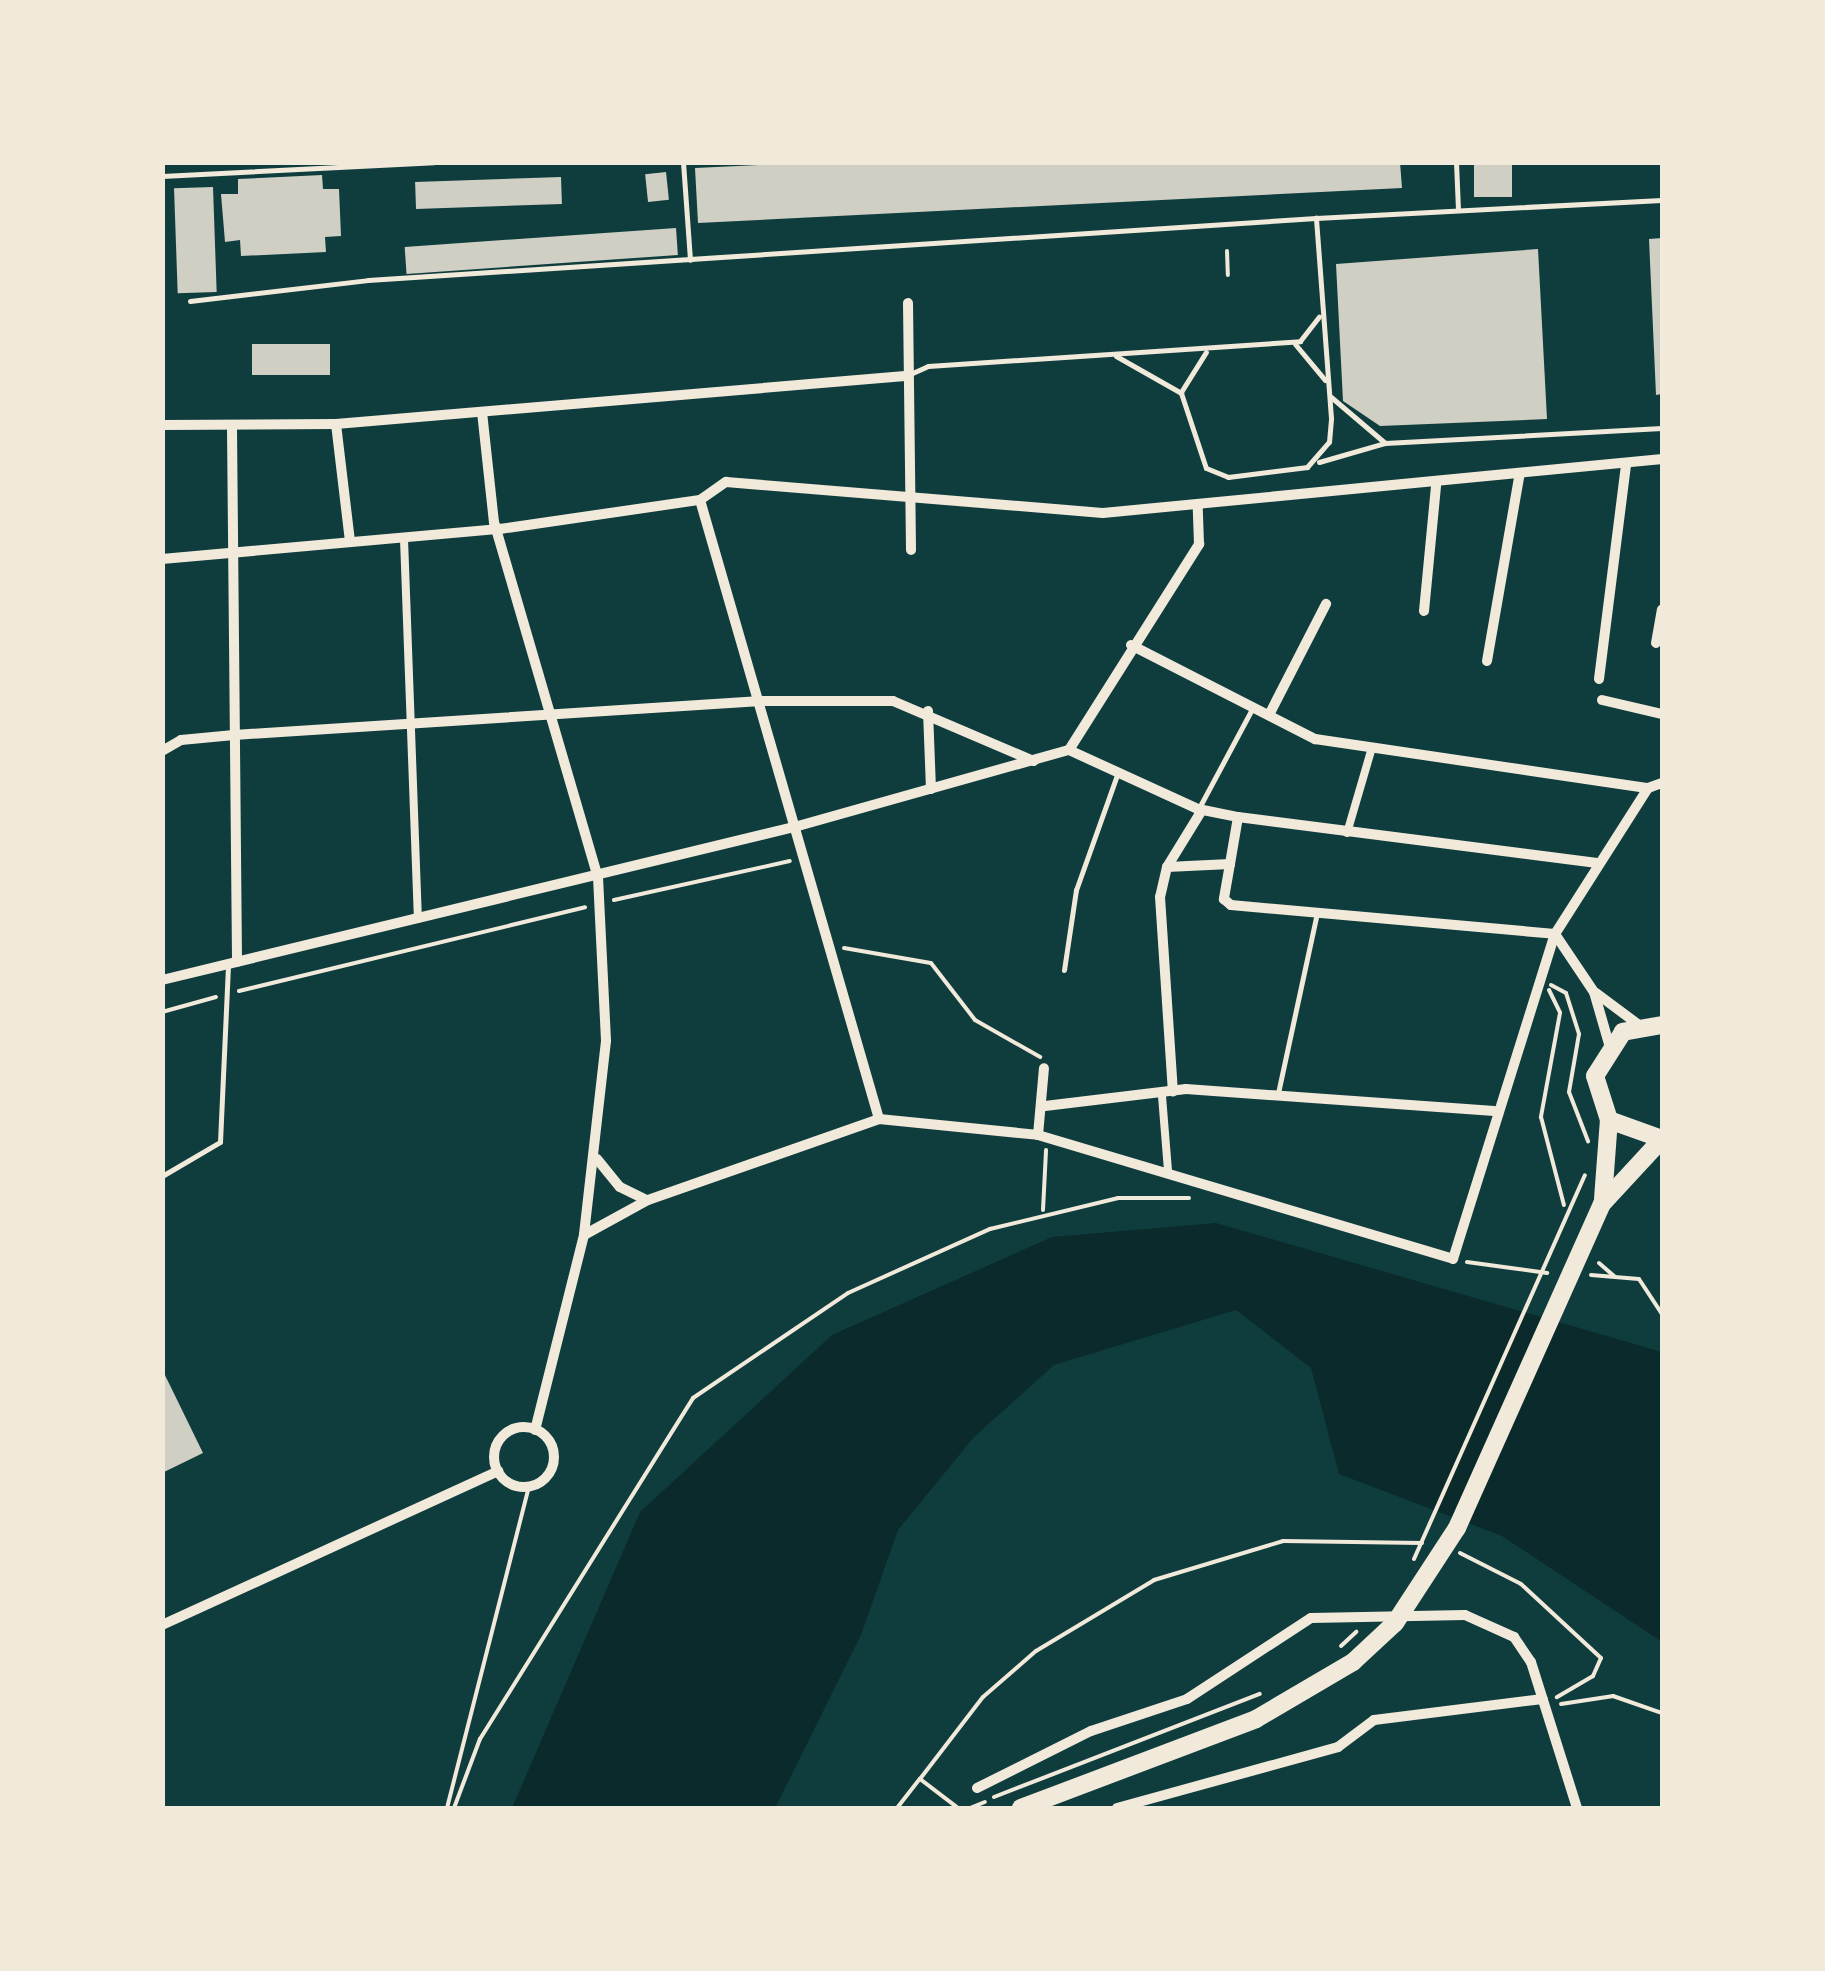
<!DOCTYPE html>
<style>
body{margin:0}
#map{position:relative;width:1825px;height:1971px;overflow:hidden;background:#0f3d3e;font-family:"Open Sans",sans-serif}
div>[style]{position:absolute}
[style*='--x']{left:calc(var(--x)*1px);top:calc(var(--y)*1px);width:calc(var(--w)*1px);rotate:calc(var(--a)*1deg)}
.water>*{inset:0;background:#0a2a2b}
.building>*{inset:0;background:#cfcfc3;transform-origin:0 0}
.path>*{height:4px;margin:-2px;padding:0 2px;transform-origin:2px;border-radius:2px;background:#f1e9da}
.service>*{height:5px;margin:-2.5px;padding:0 2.5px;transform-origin:2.5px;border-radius:2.5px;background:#f1e9da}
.pedestrian>*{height:8px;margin:-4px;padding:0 4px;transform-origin:4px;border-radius:4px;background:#f1e9da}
.minor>*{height:10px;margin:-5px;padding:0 5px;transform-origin:5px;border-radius:5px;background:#f1e9da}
.minor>.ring{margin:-5px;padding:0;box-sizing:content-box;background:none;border:10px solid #f1e9da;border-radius:50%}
.trunk>*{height:18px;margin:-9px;padding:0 9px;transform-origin:9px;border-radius:9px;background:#f1e9da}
span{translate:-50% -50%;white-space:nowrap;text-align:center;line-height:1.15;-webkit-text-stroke:9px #f1e9da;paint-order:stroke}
.frame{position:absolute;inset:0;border:165px solid #f1e9da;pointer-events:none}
</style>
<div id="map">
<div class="water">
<div style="clip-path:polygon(1216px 1223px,1662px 1352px,1662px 1642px,1502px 1536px,1339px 1474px,1311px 1368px,1236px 1310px,1054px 1365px,974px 1437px,898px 1530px,861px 1635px,775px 1808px,512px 1808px,640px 1512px,832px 1335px,1052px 1237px)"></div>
</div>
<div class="building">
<div style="clip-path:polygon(826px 162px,1400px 162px,1402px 188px,698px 223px,695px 168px)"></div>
<div style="left:1474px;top:162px;width:38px;height:35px"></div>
<div style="left:666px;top:172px;width:28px;height:21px;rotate:84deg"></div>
<div style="clip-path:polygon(322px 175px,323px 189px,339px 189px,341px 236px,325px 237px,326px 252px,241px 256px,240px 240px,225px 242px,221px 194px,238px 194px,238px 179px)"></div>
<div style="left:561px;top:177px;width:27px;height:146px;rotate:88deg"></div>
<div style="left:213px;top:187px;width:105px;height:39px;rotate:88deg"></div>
<div style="left:676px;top:228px;width:27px;height:272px;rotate:86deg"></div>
<div style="clip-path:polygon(1662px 238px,1662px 394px,1656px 395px,1649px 239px)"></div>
<div style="clip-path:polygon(1538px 249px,1547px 419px,1380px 426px,1343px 401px,1336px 264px)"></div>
<div style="left:330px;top:344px;width:31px;height:78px;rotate:90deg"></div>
<div style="clip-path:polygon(162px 1369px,203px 1453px,162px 1473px)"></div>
</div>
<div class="path">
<div style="--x:1227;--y:251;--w:24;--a:88"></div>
<div style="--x:614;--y:900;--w:180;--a:-12.5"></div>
<div style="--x:844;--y:948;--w:88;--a:9.8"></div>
<div style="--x:931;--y:963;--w:72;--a:52.3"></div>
<div style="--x:975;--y:1020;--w:75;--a:29.6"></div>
<div style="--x:1551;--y:985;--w:17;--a:28"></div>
<div style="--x:1566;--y:993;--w:43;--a:72.4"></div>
<div style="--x:1579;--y:1034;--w:59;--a:99.8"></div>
<div style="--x:1569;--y:1092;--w:53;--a:68.8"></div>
<div style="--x:1549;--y:990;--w:25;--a:64"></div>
<div style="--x:1560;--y:1013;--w:106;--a:100.4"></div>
<div style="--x:1541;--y:1117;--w:91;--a:75.4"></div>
<div style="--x:239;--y:991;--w:356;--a:-13.6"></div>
<div style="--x:162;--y:1012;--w:56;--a:-15.5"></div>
<div style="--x:1043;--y:1210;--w:60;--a:-87.1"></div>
<div style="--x:1467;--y:1262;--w:81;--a:7.8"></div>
<div style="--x:1599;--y:1263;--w:20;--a:41"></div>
<div style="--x:1591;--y:1275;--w:48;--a:4.8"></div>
<div style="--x:1639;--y:1279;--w:42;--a:56.7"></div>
<div style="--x:1460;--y:1553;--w:68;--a:26.9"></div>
<div style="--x:1521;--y:1584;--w:109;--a:42.8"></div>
<div style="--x:1601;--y:1658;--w:20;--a:114"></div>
<div style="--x:1593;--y:1676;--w:42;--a:149.7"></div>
<div style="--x:1414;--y:1559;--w:420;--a:-66"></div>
<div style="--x:1341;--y:1646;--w:21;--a:-43"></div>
<div style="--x:1561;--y:1704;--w:53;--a:-8.7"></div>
<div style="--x:1613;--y:1696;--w:52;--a:19.1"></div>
<div style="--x:920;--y:1779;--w:103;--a:-52.5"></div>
<div style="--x:983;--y:1697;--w:70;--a:-41"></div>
<div style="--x:1036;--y:1651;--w:138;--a:-31"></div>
<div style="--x:1154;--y:1580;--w:135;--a:-16.8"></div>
<div style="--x:1283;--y:1541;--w:139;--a:0.8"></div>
<div style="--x:994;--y:1797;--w:285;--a:-21.2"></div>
<div style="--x:447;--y:1808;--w:331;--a:-75.7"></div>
<div style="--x:454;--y:1808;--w:74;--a:-69.4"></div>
<div style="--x:480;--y:1739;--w:402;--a:-58"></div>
<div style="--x:693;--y:1398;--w:187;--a:-34.1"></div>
<div style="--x:848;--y:1293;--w:156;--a:-24.3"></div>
<div style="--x:990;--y:1229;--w:132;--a:-13.6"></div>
<div style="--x:1118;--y:1198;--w:71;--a:0"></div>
<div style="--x:897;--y:1808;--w:37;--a:-52"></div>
<div style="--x:920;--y:1779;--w:48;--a:37.3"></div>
<div style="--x:970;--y:1808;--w:16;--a:-22"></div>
</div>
<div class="service">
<div style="--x:683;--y:162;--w:98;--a:85.9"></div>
<div style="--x:1456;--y:162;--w:47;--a:87.6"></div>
<div style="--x:162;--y:176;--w:272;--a:-2.9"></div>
<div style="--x:190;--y:301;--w:179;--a:-6.7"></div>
<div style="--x:368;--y:280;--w:950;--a:-3.74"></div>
<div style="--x:1295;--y:344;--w:47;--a:50.2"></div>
<div style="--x:1116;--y:356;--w:75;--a:29.6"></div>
<div style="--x:1181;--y:393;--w:79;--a:71.6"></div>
<div style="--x:1206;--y:468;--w:24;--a:22"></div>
<div style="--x:1228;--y:477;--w:80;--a:-7.2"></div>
<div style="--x:1307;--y:467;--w:33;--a:-49"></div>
<div style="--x:1329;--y:442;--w:24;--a:-85"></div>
<div style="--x:1331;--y:418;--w:201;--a:-94.3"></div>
<div style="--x:1316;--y:218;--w:346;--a:-3"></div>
<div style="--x:908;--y:375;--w:22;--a:-24"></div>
<div style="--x:928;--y:366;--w:373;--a:-3.8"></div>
<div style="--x:1300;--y:341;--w:31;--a:-52"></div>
<div style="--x:1181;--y:392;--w:47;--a:-58"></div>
<div style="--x:1331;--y:397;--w:71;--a:40.4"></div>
<div style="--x:1319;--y:462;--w:69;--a:-16.1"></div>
<div style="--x:1385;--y:443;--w:277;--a:-3.1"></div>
<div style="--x:1200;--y:806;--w:112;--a:-61.8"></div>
<div style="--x:1064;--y:970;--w:81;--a:-81.5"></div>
<div style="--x:1076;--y:890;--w:122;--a:-70.4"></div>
<div style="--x:1278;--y:1093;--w:184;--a:-77.8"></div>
<div style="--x:162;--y:1176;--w:67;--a:-30.4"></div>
<div style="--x:220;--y:1142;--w:177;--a:-87.4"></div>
</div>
<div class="pedestrian">
<div style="--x:404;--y:539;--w:380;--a:87.9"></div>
<div style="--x:1347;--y:833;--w:85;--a:-73.7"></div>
<div style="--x:1162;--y:1096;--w:75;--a:85.4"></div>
</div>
<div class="minor">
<div style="--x:908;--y:303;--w:247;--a:89.3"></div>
<div style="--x:482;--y:412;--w:111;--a:83.8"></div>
<div style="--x:494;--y:522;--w:370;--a:73.7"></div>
<div style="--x:598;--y:877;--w:164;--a:87.2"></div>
<div style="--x:606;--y:1041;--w:195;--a:96.5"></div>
<div style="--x:584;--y:1235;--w:201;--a:104.1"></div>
<div style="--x:336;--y:424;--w:118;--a:83.2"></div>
<div style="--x:162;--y:425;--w:174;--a:-0.3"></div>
<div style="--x:336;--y:424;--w:571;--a:-4.82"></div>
<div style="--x:232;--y:428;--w:534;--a:89.46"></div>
<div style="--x:700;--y:500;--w:644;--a:73.87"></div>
<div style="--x:162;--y:559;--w:339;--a:-5.1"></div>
<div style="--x:500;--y:529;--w:202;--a:-8.3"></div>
<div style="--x:700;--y:500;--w:32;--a:-35"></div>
<div style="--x:726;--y:482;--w:378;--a:4.7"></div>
<div style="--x:1103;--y:513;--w:562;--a:-5.52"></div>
<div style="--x:1424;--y:611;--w:126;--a:-84.5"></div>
<div style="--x:1656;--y:643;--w:34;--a:-80"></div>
<div style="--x:1131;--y:645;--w:207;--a:27.1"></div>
<div style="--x:1315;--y:739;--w:337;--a:8.4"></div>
<div style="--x:1487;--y:661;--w:186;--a:-80.1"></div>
<div style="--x:1599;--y:679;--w:217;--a:-82.8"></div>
<div style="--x:1602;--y:700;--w:62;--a:13.1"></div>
<div style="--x:928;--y:711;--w:78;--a:87.8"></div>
<div style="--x:1269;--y:715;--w:125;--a:-62.8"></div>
<div style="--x:1069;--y:750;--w:142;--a:24.6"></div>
<div style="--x:1198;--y:809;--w:41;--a:11.3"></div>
<div style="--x:1238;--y:817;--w:48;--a:99.7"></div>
<div style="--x:1230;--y:864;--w:63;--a:177.3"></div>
<div style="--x:1167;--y:867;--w:67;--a:-58.4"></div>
<div style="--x:1069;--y:750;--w:244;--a:-57.7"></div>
<div style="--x:1199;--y:544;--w:36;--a:-92"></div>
<div style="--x:162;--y:751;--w:22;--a:-30"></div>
<div style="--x:181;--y:740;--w:53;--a:-5.4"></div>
<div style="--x:234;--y:735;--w:528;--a:-3.69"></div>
<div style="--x:761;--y:701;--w:132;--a:0"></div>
<div style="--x:893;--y:701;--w:153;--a:23.1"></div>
<div style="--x:1238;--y:817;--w:364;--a:7.3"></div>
<div style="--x:1230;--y:864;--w:36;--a:100"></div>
<div style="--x:1224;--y:899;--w:9;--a:41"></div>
<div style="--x:1231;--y:905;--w:325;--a:5.1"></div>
<div style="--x:1167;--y:867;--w:31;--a:103"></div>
<div style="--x:1160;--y:897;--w:195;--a:86.2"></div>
<div style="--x:1555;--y:934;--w:70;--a:56.1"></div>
<div style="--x:1594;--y:992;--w:54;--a:73.9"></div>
<div style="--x:162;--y:980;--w:654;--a:-13.61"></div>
<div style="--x:798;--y:826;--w:281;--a:-15.7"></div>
<div style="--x:1596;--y:993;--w:54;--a:36.7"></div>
<div style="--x:1045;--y:1106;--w:142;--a:-6.9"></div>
<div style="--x:1186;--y:1089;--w:309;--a:4.1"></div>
<div style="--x:1038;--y:1135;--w:67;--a:-84.9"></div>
<div style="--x:597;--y:1159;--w:36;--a:51"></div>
<div style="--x:620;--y:1187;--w:30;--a:26"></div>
<div style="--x:584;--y:1235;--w:73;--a:-28.7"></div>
<div style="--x:648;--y:1200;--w:245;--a:-19.3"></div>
<div style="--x:879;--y:1119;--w:160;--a:5.7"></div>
<div style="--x:1038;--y:1135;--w:433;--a:16.6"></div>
<div style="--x:1453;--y:1259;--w:341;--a:-72.6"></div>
<div style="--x:1555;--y:934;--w:173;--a:-57.5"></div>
<div style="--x:1648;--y:788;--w:15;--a:-20"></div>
<div class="ring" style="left:494px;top:1427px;width:50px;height:50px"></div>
<div style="--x:162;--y:1625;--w:370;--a:-24.6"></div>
<div style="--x:977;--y:1788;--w:127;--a:-26.6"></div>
<div style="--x:1091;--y:1731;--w:101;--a:-18.4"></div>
<div style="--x:1187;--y:1699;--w:148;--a:-33.2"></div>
<div style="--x:1311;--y:1618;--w:154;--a:-1.1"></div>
<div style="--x:1465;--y:1615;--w:54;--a:24.2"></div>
<div style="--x:1514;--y:1637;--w:30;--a:56"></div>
<div style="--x:1531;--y:1662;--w:153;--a:72.5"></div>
<div style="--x:1117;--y:1808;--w:229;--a:-15.4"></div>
<div style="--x:1338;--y:1747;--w:45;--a:-36.9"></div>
<div style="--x:1374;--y:1720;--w:170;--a:-7.1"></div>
</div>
<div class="trunk">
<div style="--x:1662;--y:1025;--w:40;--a:170"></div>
<div style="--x:1623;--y:1032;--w:52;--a:122.5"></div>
<div style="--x:1595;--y:1076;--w:46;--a:72.3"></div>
<div style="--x:1609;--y:1120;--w:56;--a:19.7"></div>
<div style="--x:1603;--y:1199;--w:79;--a:-85.7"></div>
<div style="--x:1021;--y:1808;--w:251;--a:-20.7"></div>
<div style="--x:1256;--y:1719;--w:113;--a:-30.4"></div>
<div style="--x:1353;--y:1662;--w:57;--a:-42.9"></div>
<div style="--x:1395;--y:1623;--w:113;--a:-56.9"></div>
<div style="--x:1457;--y:1528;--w:355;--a:-65.9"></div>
<div style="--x:1602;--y:1204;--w:88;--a:-47.3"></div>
</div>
<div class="frame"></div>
</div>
